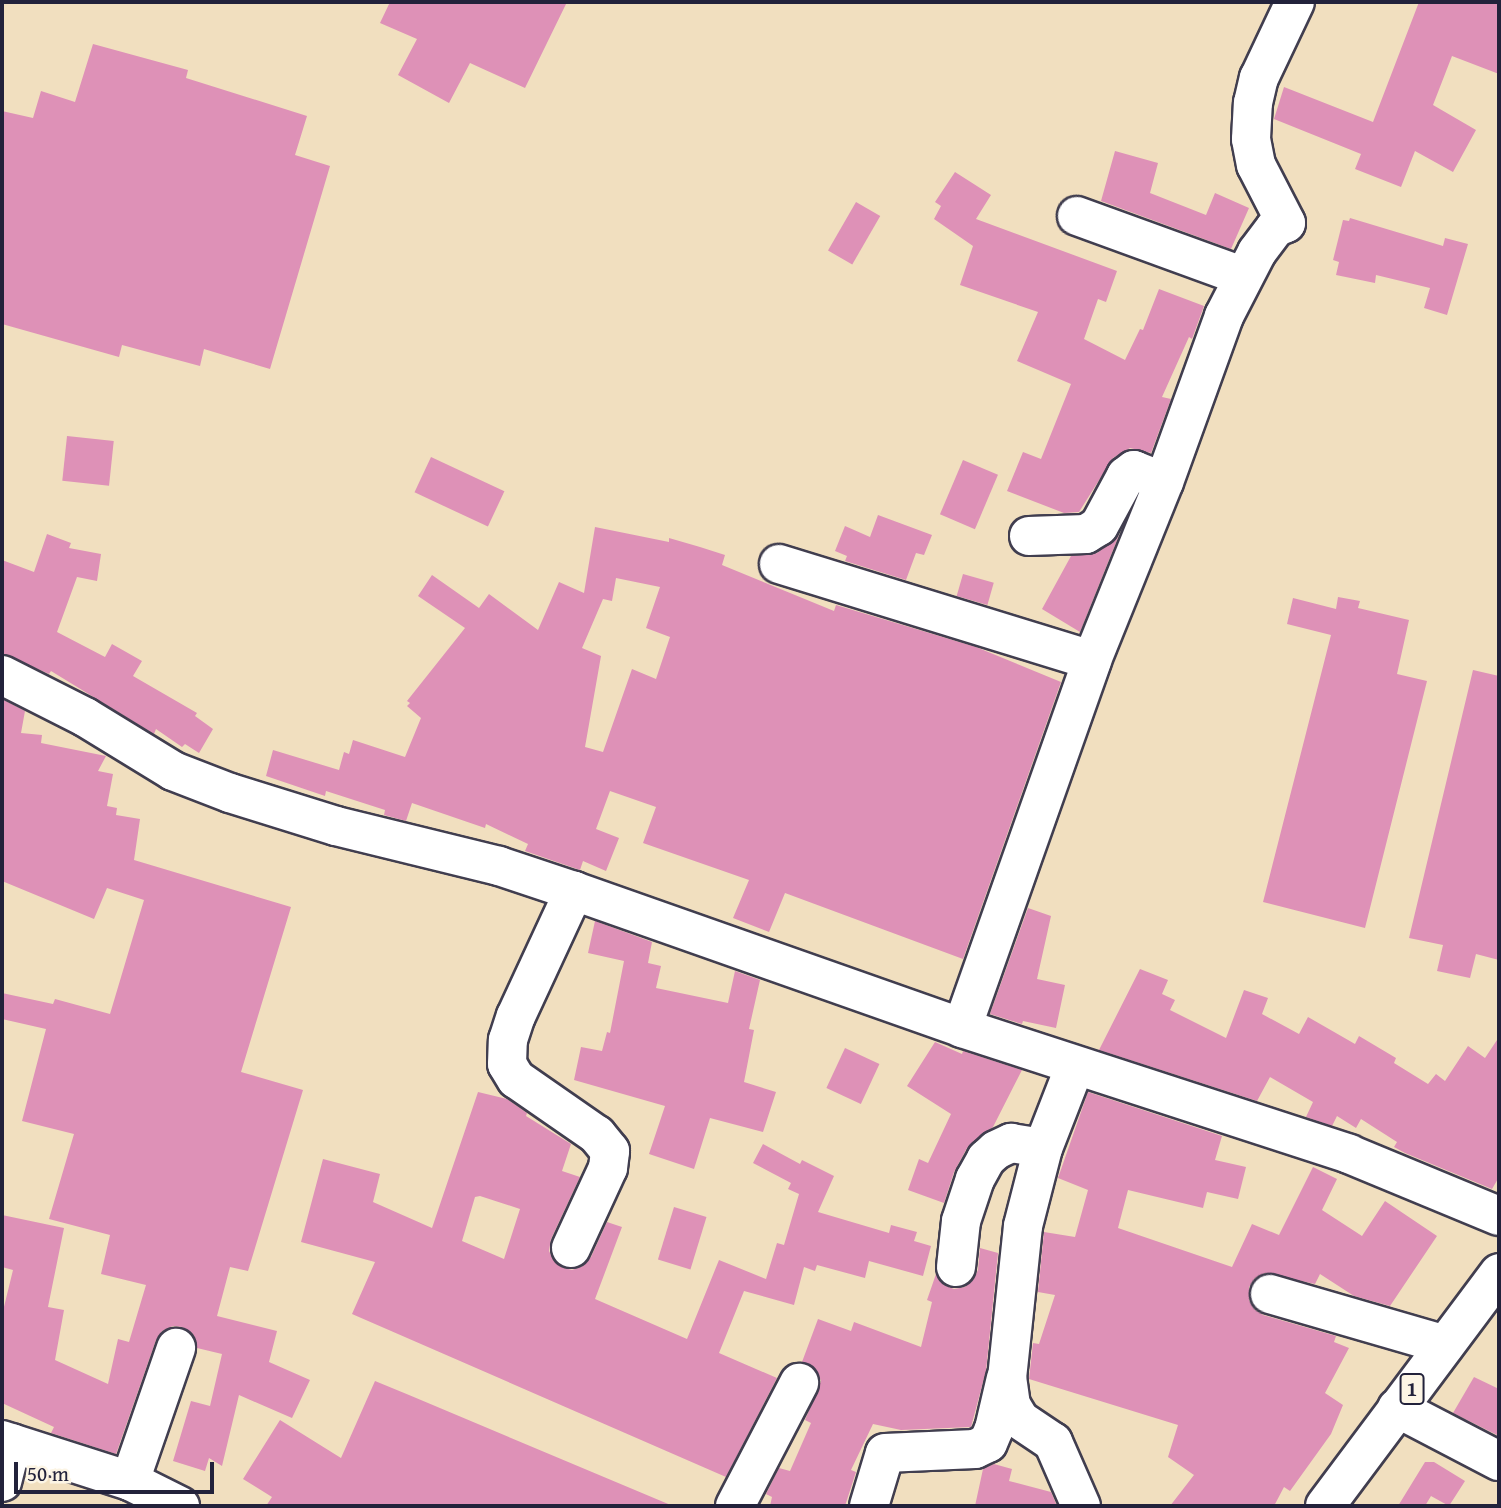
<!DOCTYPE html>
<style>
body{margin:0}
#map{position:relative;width:1501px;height:1508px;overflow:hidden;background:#f1dfbf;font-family:"Gentium Book Plus",serif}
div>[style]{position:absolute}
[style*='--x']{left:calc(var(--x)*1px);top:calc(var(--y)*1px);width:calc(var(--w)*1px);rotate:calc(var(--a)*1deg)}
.building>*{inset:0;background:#de91b7;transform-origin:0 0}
.roads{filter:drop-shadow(2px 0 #413e4f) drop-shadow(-2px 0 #413e4f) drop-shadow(0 2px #413e4f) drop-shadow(0 -2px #413e4f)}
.minor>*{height:38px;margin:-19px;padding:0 19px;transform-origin:19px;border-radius:19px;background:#fff}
.highway>*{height:38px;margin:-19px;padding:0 19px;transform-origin:19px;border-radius:19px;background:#fff}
span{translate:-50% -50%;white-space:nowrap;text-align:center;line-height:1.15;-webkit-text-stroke:5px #fcf5e5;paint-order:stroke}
.shield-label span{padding:2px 5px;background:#fcf5e5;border:2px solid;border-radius:5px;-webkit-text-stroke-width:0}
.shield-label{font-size:21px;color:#22223b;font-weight:700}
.frame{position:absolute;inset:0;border:4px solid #22223b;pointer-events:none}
.scale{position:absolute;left:14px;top:1462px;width:200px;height:32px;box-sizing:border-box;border:4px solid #22223b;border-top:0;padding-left:9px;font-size:21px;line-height:24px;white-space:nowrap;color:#22223b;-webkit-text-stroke:5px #fcf5e5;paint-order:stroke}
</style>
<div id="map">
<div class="building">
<div style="clip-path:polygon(390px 2px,567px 2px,525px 88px,470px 63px,449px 103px,398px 75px,417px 39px,380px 23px)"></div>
<div style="clip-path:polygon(1419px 2px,1499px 2px,1499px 74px,1452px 56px,1433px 105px,1476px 130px,1453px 172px,1415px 151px,1401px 187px,1355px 169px,1361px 154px,1274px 119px,1284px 87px,1373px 122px)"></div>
<div style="clip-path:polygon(93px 44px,188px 70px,186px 78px,307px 116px,295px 155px,330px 166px,270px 369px,204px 349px,200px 366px,122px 345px,119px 357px,2px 324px,2px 111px,33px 118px,41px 91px,75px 102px)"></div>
<div style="clip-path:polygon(1115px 151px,1158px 163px,1150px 193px,1206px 215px,1215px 193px,1249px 208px,1231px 249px,1101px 201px)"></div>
<div style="clip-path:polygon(955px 172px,991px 195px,976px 219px,1117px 271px,1106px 302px,1098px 299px,1084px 339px,1125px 360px,1140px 329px,1143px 330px,1159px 289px,1204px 306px,1192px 339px,1189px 337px,1162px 397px,1171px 399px,1151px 453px,1130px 448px,1113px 458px,1079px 512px,1064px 513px,1007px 491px,1023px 452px,1041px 459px,1071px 384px,1017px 361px,1038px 312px,960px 285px,973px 246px,934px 219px,941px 206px,935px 202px)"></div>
<div style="left:856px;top:202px;width:28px;height:56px;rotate:30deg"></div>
<div style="clip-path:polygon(1350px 218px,1443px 246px,1445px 238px,1468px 244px,1447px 315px,1424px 308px,1430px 288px,1376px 275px,1375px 283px,1336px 275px,1339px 262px,1333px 260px,1343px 220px,1349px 221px)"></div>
<div style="left:67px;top:436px;width:47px;height:45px;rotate:6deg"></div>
<div style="left:431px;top:457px;width:81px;height:39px;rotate:25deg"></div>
<div style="left:963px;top:460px;width:38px;height:59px;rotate:23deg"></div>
<div style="clip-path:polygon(878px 515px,932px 535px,924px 555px,916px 553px,906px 580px,845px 561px,847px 556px,835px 551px,845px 526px,870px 537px)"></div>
<div style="clip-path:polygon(evenodd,595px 527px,669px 542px,669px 538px,700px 547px,725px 555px,722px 565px,834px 611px,836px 605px,976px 647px,1061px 682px,963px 959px,785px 893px,769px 932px,733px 918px,749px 880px,643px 843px,656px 807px,610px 791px,596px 829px,619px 838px,606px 871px,583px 861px,580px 870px,525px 851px,528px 844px,486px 824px,485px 828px,412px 803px,406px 821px,384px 815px,385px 810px,326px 791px,325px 796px,266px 776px,273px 750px,339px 770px,344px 752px,349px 754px,353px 740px,405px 757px,421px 718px,407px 706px,410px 703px,407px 701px,465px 628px,418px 596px,432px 575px,479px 608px,489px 594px,538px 630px,559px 582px,584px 593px,595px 527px,616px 578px,660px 587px,646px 628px,670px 637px,656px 679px,632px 669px,603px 752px,585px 747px,601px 656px,582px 648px,603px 599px,612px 601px,616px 578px)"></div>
<div style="clip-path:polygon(47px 534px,71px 543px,69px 548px,101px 554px,97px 581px,77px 577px,57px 632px,105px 657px,112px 644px,142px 661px,133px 676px,197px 713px,195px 716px,213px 729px,199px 753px,185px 744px,182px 747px,156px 729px,154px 734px,51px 671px,49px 674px,2px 653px,2px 560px,34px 572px)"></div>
<div style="clip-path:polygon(1119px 535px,1080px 632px,1042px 609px,1071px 556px,1097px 553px)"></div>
<div style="left:963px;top:574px;width:32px;height:23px;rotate:16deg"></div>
<div style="clip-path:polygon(1338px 597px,1360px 601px,1358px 608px,1409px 620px,1397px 674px,1427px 681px,1365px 928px,1263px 902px,1331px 635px,1287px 624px,1293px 598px,1336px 609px)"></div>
<div style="clip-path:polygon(1473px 670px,1499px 676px,1499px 960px,1476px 954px,1470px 978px,1437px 971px,1443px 945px,1409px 938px)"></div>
<div style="clip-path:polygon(2px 699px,25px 711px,21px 733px,42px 735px,41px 743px,106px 756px,98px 771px,113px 774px,107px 806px,117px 808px,116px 815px,140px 819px,134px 860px,291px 907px,241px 1072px,303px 1090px,248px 1271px,230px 1267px,217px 1316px,277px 1331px,269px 1362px,310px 1380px,292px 1418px,239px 1395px,222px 1466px,209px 1458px,205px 1471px,173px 1461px,191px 1401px,210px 1406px,222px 1354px,197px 1348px,193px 1334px,182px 1327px,173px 1326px,162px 1331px,156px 1340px,116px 1454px,51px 1433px,54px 1427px,2px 1403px,2px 1315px,13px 1270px,2px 1267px,2px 1215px,64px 1228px,48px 1307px,64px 1310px,55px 1360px,108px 1384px,118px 1339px,129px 1342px,146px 1285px,101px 1274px,110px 1235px,49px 1219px,74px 1134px,22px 1121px,46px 1029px,2px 1019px,2px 993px,53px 1004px,55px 999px,110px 1014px,144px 900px,107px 888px,94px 919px,2px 881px)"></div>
<div style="clip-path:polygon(1028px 908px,1051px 916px,1037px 979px,1065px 985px,1056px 1028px,1023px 1021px,1022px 1024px,990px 1014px)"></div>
<div style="clip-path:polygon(595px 921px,652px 942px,648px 963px,661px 966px,656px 988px,728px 1003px,735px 971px,760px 980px,749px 1029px,754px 1030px,744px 1082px,776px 1092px,763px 1132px,710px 1118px,694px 1169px,649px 1154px,665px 1106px,574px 1080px,581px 1047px,602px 1051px,607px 1032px,610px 1033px,624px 961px,588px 953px)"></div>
<div style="clip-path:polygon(1140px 969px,1168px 980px,1162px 994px,1175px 1000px,1170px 1010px,1226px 1038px,1244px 990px,1268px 998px,1262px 1014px,1299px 1034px,1308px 1017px,1355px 1044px,1359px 1036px,1396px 1058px,1394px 1063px,1428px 1084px,1436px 1074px,1445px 1081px,1468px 1046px,1485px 1058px,1499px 1037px,1499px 1177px,1492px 1189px,1405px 1153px,1394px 1147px,1397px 1142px,1361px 1119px,1356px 1128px,1337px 1116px,1332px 1126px,1306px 1117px,1313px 1102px,1270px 1077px,1257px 1101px,1099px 1050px)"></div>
<div style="clip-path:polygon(935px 1042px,962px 1054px,963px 1051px,1022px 1070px,993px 1127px,967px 1148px,954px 1172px,944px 1203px,908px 1190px,919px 1159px,928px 1163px,951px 1114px,907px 1086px)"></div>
<div style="left:845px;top:1048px;width:38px;height:44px;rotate:25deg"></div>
<div style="clip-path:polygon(evenodd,478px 1092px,507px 1099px,527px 1113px,526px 1116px,571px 1144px,562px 1171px,580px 1177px,551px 1239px,549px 1251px,554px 1261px,561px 1267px,572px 1270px,583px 1266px,591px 1257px,607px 1222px,622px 1227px,595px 1299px,687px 1339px,719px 1260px,766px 1279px,777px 1243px,784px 1245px,799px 1194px,788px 1189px,791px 1183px,753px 1163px,763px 1144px,800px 1164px,802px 1160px,834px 1176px,818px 1212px,889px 1233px,891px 1225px,917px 1232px,914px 1241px,931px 1246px,923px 1276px,869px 1261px,865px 1278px,817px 1265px,815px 1271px,804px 1267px,794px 1305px,744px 1291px,719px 1353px,777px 1378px,726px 1477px,352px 1314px,375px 1262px,301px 1242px,323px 1159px,380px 1174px,373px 1202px,432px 1228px,478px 1092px,480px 1196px,520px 1209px,504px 1259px,462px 1241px,475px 1197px,480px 1196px)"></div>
<div style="clip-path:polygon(1088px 1092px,1222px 1136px,1215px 1160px,1246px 1167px,1238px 1199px,1207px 1192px,1203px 1208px,1128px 1190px,1118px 1228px,1232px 1267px,1252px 1224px,1279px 1235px,1313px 1167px,1337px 1179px,1322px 1210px,1362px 1236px,1385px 1201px,1437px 1236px,1390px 1306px,1354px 1296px,1320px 1274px,1315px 1284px,1265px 1273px,1255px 1278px,1249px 1287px,1249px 1300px,1254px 1309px,1263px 1315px,1336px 1336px,1334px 1342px,1349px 1348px,1325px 1393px,1343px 1405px,1331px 1434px,1290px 1491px,1284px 1487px,1274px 1506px,1170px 1506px,1194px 1475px,1168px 1457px,1178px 1425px,1029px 1379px,1033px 1343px,1039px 1344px,1055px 1295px,1038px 1292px,1044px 1232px,1075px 1237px,1088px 1190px,1058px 1178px)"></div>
<div style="left:674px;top:1207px;width:34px;height:55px;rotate:17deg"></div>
<div style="clip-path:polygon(980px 1248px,998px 1253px,986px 1371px,971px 1427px,901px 1430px,873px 1424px,851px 1470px,856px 1472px,845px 1506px,770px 1506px,772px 1497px,766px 1494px,779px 1468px,790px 1471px,811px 1423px,805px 1420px,821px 1381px,817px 1371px,802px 1362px,818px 1319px,851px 1331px,854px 1322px,921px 1347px,932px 1302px,927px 1300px,936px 1274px,944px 1285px,954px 1289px,965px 1287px,973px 1280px,978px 1270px)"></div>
<div style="clip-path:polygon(1474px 1377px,1499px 1389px,1499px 1436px,1453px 1413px)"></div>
<div style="clip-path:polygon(375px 1381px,409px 1395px,673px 1506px,266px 1506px,272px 1497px,243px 1479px,280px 1420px,341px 1458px)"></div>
<div style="clip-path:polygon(1425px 1462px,1434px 1462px,1465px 1481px,1449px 1506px,1431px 1496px,1425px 1506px,1398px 1506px)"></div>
<div style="clip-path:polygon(994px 1464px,1012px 1469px,1009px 1481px,1051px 1492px,1057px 1506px,975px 1506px,983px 1469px)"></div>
</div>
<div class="roads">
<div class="minor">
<div style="--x:1077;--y:216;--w:176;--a:20"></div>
<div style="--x:1029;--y:536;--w:57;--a:-2"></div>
<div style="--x:1086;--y:534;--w:15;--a:-32"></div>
<div style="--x:1099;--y:526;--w:57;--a:-61.6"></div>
<div style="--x:1126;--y:476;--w:10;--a:-37"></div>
<div style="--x:1134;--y:470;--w:32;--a:22"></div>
<div style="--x:779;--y:564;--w:327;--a:17.1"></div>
<div style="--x:2;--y:675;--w:93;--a:26.8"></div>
<div style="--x:85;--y:717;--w:103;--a:31.5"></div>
<div style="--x:173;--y:771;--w:61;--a:21.1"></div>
<div style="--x:230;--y:793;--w:111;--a:17.3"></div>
<div style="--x:336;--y:826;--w:168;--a:13.8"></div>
<div style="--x:499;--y:866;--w:79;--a:18.4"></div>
<div style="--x:574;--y:891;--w:411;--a:19.4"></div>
<div style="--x:962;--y:1028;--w:407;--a:18"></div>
<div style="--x:1349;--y:1154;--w:162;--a:22.5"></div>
<div style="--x:962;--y:1028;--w:390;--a:-70.5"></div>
<div style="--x:1092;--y:660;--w:192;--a:-68"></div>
<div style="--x:1164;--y:482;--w:177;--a:-70.1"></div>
<div style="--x:1224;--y:316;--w:72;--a:-62.7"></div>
<div style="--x:1257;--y:252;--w:30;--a:-53"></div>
<div style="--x:1275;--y:228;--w:12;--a:-24"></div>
<div style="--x:1286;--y:223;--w:65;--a:-117.3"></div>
<div style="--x:1256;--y:165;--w:26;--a:-101"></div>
<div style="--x:1251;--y:139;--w:36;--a:-87"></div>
<div style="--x:1253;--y:103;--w:26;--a:-77"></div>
<div style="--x:1259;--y:78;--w:84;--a:-64.7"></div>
<div style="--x:1075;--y:1066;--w:88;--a:111.3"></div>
<div style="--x:1043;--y:1148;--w:81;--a:104.4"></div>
<div style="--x:1023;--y:1226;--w:152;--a:96"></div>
<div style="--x:1007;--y:1377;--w:28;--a:82"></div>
<div style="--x:1011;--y:1405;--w:17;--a:59"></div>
<div style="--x:1020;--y:1420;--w:40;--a:34"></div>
<div style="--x:1053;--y:1442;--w:70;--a:66.4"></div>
<div style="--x:571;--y:1248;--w:88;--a:-65.2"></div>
<div style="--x:608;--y:1168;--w:17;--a:-83"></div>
<div style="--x:610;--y:1151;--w:21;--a:-129"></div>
<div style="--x:597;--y:1135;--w:98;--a:-145.3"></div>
<div style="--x:516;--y:1079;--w:17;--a:-121"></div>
<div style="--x:507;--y:1064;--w:24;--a:-88"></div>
<div style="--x:508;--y:1040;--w:25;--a:-72"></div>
<div style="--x:516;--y:1016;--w:138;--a:-65.1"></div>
<div style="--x:956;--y:1267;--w:46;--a:-83.8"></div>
<div style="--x:961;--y:1221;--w:44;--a:-71.6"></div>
<div style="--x:975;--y:1179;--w:23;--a:-61"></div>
<div style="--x:986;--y:1159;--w:13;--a:-42"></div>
<div style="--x:996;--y:1150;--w:17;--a:-25"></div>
<div style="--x:1011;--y:1143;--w:32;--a:9"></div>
<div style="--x:1270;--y:1294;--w:182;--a:16.2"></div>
<div style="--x:1397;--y:1408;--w:115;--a:27.5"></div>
<div style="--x:2;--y:1440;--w:134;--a:17.8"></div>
<div style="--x:130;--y:1481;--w:56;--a:26.6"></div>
<div style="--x:130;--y:1481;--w:141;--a:-70.9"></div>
<div style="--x:2;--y:1482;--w:40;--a:-75.6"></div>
<div style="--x:735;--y:1506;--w:139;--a:-62.5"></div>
<div style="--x:869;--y:1506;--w:55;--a:-73.2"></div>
<div style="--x:885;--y:1453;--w:90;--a:-2.5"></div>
<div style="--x:975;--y:1449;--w:14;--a:-25"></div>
<div style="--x:988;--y:1443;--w:15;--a:-67"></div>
<div style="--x:994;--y:1429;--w:52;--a:-76.8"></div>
</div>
<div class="highway">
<div style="--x:1325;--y:1506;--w:291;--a:-53.2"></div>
</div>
</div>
<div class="shield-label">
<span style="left:1412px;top:1389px">1</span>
</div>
<div class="frame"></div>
<div class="scale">50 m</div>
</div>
